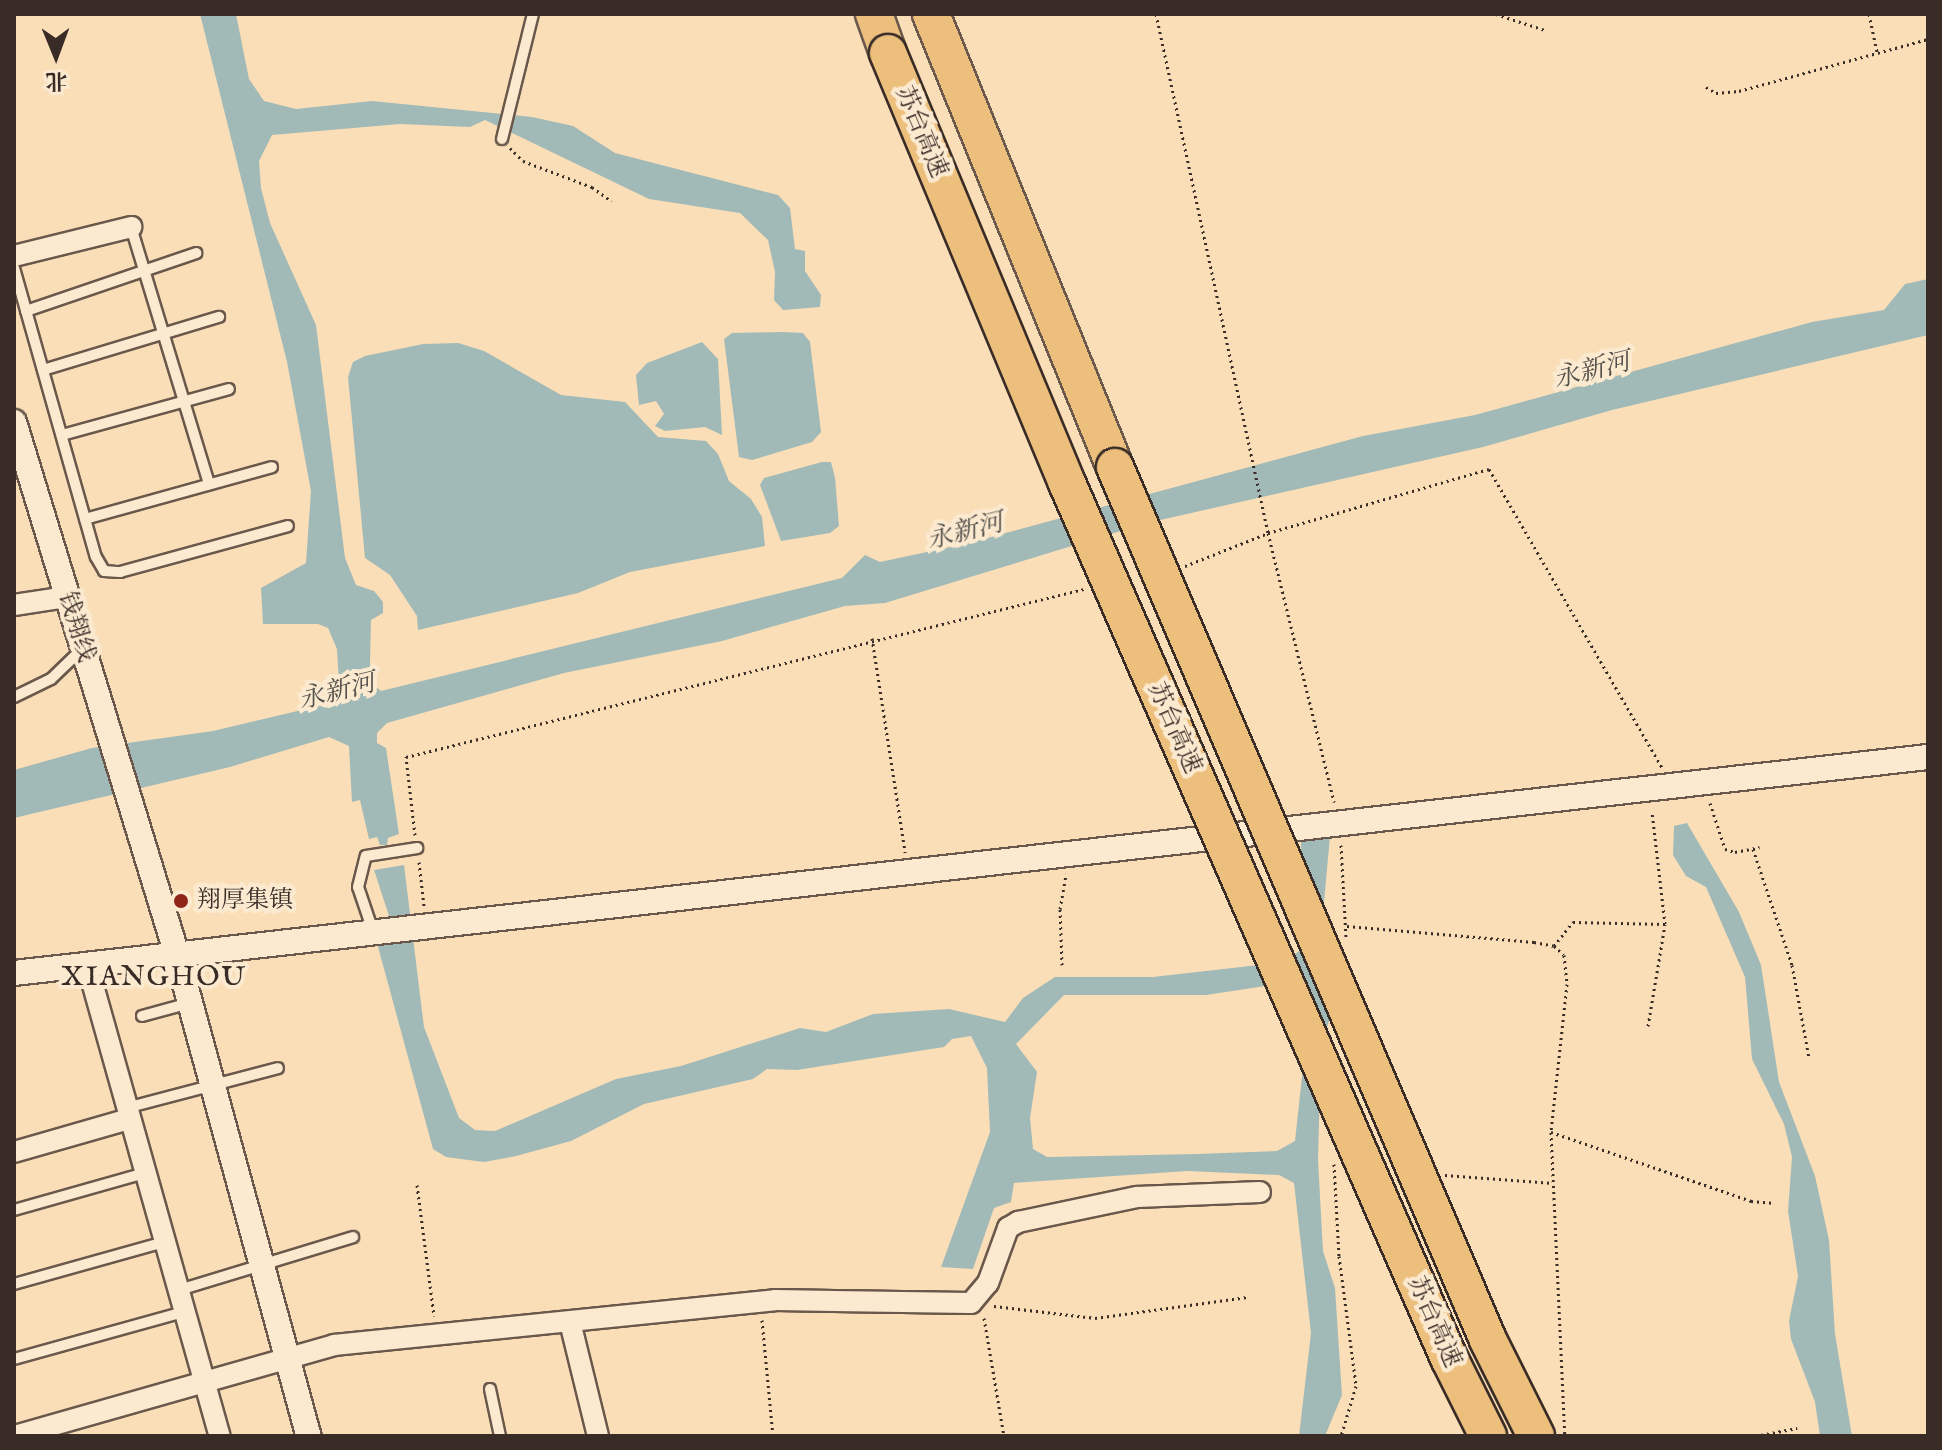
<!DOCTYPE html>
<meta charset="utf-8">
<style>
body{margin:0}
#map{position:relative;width:1942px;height:1450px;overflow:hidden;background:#fadeb7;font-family:"IM FELL English","Noto Serif SC",serif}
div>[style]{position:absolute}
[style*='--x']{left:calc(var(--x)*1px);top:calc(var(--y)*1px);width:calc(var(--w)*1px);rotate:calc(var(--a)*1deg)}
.water>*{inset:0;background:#a1bab8}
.path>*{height:3px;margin-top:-1.5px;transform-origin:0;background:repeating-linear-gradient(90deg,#392c27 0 2px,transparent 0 6px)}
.roads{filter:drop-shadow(2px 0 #69584b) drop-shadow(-2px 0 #69584b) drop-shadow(0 2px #69584b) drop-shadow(0 -2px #69584b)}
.service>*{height:10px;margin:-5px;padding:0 5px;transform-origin:5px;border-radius:5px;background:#fcead0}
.minor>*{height:20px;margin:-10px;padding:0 10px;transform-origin:10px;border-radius:10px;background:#fcead0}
.tertiary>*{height:24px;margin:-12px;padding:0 12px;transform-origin:12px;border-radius:12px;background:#fcead0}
.motorway>*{height:36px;margin:-18px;padding:0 18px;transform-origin:18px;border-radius:18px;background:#edbf7c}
.bridges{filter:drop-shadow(2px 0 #392c27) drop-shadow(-2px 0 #392c27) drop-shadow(0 2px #392c27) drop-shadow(0 -2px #392c27)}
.motorway-bridge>*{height:36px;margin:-18px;padding:0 18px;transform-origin:18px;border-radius:18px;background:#edbf7c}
.dots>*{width:22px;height:22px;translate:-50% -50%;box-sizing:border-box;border:4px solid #fcead0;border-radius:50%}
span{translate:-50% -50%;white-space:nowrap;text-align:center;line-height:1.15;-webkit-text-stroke:8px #fcead0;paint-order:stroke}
.street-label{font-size:24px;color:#392c27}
.poi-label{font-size:24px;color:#392c27}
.left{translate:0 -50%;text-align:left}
.water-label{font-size:26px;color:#53504b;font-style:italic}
.quarter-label{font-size:28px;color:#392c27;letter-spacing:2px}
.frame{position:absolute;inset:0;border:16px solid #392c27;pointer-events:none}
.north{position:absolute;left:16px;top:16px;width:80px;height:80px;-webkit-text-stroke:6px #fcead0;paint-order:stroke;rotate:179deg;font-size:22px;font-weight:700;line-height:32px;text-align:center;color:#392c27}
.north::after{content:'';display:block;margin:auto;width:28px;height:36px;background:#392c27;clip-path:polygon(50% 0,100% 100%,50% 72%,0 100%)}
</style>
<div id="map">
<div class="water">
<div style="clip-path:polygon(200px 14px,236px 14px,249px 79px,264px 101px,296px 109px,372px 101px,532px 117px,573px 126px,615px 153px,778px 195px,790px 208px,795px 249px,805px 251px,805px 271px,821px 295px,820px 307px,783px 310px,774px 300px,775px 272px,768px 240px,740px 213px,649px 199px,485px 120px,470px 127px,400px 124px,272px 135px,259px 161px,261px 188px,270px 223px,316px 325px,345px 558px,356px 585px,374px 591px,383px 602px,383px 613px,371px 620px,370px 662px,370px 682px,381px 691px,842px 578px,865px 555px,880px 562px,969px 543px,1363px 436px,1475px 415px,1812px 322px,1884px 310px,1905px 284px,1928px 279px,1928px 335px,1612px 410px,1483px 447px,1147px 523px,885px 603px,845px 606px,722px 641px,564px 673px,387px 723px,377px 733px,377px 743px,386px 748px,399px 834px,388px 838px,387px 845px,380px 845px,377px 837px,369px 839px,360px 800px,352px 802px,349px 746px,329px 737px,230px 767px,14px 818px,14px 770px,92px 748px,213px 731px,340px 701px,337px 649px,328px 628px,318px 624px,263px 624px,261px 588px,306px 563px,311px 491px,287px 362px)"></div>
<div style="clip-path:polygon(783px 332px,803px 333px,810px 342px,821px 432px,812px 442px,752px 460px,739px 457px,724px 339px,732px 333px)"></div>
<div style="clip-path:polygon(702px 342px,718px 359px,722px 435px,705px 427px,665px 431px,655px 426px,664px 414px,656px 401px,639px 405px,636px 375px,647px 363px)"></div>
<div style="clip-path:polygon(458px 343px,484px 351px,561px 395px,625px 402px,658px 437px,706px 441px,718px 454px,729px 481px,751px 499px,762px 517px,765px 546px,630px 572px,578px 593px,418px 630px,417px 616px,390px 575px,365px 558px,348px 377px,353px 362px,365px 356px,423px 344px)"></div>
<div style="clip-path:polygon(822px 462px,831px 462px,835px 478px,839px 526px,830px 533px,781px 541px,760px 485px,764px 478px)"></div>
<div style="clip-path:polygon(1687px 823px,1739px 912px,1761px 965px,1779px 1082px,1815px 1176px,1829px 1240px,1835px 1334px,1852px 1436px,1820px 1436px,1815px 1402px,1791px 1339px,1789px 1321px,1798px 1276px,1788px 1211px,1792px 1157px,1784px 1124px,1752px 1059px,1745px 977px,1706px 887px,1686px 876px,1673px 855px,1674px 826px)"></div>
<div style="clip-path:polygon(evenodd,1330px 836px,1320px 947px,1332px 1011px,1321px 1048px,1318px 1160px,1323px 1251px,1335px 1288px,1342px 1395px,1325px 1436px,1299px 1436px,1311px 1333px,1294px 1183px,1279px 1175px,1187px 1171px,1014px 1183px,1011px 1202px,994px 1208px,973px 1269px,941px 1267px,990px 1132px,987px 1068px,971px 1036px,952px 1039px,944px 1047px,797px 1070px,767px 1069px,753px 1079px,644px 1104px,571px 1141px,516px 1156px,484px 1162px,446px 1157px,433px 1149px,377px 943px,390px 919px,374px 870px,404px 865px,424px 1027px,459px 1118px,475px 1130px,495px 1131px,616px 1079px,681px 1066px,800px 1028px,826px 1032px,873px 1014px,949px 1009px,1005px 1022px,1023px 998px,1055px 977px,1153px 977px,1286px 962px,1300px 950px,1301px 841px,1330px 836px,1306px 980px,1310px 1004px,1295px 1141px,1277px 1151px,1197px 1154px,1047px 1157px,1033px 1149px,1030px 1118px,1037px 1072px,1016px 1044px,1064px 995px,1206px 995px,1306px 980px)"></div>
</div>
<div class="path">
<div style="--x:1156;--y:14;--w:531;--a:77.82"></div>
<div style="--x:1268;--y:533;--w:277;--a:76.2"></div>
<div style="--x:1496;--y:14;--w:52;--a:18.1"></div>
<div style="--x:1869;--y:14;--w:40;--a:78"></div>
<div style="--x:1706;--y:87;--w:12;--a:31"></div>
<div style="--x:1716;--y:93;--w:23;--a:-5"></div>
<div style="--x:1739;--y:91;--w:196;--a:-15.4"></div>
<div style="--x:510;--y:148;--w:18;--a:45"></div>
<div style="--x:523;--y:161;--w:74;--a:20.6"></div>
<div style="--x:592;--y:187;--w:24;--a:36"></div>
<div style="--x:1185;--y:566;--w:89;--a:-21.7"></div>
<div style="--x:1268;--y:533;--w:230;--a:-16.2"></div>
<div style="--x:1489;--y:469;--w:345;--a:59.9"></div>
<div style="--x:872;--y:638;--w:217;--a:81.2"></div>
<div style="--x:1710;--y:803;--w:48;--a:71.9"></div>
<div style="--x:1725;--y:849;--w:10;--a:17"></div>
<div style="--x:1735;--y:852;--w:25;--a:-11"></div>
<div style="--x:415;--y:835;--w:79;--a:-96.6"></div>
<div style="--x:406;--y:757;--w:699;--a:-13.92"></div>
<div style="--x:1341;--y:845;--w:92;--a:86.9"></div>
<div style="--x:1753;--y:849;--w:122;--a:71.4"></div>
<div style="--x:1792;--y:965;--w:95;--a:79.6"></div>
<div style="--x:419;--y:862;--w:44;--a:83.5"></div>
<div style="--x:1347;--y:926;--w:188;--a:4.9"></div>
<div style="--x:1534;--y:942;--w:20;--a:11"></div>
<div style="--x:1554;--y:946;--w:13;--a:42"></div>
<div style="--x:1564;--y:955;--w:29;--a:84"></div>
<div style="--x:1567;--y:984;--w:149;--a:96.2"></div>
<div style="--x:1551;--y:1132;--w:304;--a:87.4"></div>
<div style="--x:1554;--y:946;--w:31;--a:-52"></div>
<div style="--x:1573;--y:922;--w:92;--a:1.2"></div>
<div style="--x:1062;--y:965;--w:56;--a:-92"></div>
<div style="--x:1060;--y:909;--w:36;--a:-80"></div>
<div style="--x:1648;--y:1026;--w:103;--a:-80.5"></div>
<div style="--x:1665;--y:924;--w:114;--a:-96.6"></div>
<div style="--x:1551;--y:1132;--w:212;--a:19"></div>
<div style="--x:1751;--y:1201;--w:24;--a:5"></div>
<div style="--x:1334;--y:1164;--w:92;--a:86.9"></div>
<div style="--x:1339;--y:1256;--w:131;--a:82.5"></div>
<div style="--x:1356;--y:1386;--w:52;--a:106.7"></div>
<div style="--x:1445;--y:1175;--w:108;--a:4.2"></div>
<div style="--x:417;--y:1185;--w:132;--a:82.6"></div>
<div style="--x:994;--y:1306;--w:102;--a:6.8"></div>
<div style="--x:1095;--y:1318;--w:154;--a:-7.8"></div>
<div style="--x:984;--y:1318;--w:120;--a:80.4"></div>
<div style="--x:762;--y:1320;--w:117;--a:84.6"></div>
<div style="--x:1755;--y:1436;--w:43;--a:-10.8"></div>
</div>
<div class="roads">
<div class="service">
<div style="--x:502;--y:139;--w:129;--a:-76.1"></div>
<div style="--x:131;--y:227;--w:269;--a:73.1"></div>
<div style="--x:14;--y:268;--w:300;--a:74.2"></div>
<div style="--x:96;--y:557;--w:16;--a:60"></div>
<div style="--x:104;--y:571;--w:16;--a:4"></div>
<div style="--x:120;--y:572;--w:174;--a:-15.3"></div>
<div style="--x:26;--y:311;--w:180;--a:-18.8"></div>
<div style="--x:43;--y:370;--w:184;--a:-16.8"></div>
<div style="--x:62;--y:435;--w:173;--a:-15.4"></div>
<div style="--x:85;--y:519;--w:194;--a:-15.5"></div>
<div style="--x:14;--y:697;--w:41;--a:-25.9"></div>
<div style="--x:51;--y:679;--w:42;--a:-44"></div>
<div style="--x:373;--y:931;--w:46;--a:-108.8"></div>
<div style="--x:358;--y:887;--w:32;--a:-76"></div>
<div style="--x:366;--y:856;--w:52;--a:-8.9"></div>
<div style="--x:142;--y:1016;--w:50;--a:-15.2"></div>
<div style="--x:126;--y:1108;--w:157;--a:-14.7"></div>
<div style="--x:14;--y:1210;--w:136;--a:-15.8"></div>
<div style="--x:14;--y:1284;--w:156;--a:-15.6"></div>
<div style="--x:179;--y:1290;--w:182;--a:-16.9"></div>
<div style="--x:14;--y:1359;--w:176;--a:-15.5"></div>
<div style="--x:490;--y:1389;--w:48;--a:78"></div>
</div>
<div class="minor">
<div style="--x:14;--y:256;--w:121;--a:-13.9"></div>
<div style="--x:14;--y:605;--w:54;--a:-8.6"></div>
<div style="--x:87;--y:964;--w:490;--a:74.3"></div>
<div style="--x:14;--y:1152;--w:120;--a:-16"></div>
<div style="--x:570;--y:1322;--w:117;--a:76.2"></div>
<div style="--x:15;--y:1436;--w:332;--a:-15.9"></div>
<div style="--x:334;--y:1345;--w:443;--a:-5.8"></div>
<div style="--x:775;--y:1300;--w:196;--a:0.9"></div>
<div style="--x:971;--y:1303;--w:26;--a:-50"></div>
<div style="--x:988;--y:1283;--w:59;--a:-70"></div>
<div style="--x:1008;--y:1228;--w:12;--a:-31"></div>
<div style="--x:1018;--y:1222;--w:122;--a:-11.9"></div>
<div style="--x:1137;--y:1197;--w:123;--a:-2.3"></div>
</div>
<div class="tertiary">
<div style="--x:14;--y:422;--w:557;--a:73"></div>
<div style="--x:177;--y:955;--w:499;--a:74.7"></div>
<div style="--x:14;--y:973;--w:1926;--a:-6.44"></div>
</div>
<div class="motorway">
<div style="--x:874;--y:14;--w:41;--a:70.3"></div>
<div style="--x:931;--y:14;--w:489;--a:67.9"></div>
</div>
</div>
<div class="bridges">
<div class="motorway-bridge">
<div style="--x:888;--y:53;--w:466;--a:67.4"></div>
<div style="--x:1067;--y:483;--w:955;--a:66.42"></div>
<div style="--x:1449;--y:1358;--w:87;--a:63.4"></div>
<div style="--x:1115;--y:467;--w:949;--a:66.86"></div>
<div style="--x:1488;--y:1340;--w:107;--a:63.4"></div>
</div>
</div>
<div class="dots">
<div style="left:181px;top:901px;background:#8f2418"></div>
</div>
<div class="street-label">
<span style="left:921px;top:132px;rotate:67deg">苏台高速</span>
<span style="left:76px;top:627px;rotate:73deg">钱翔线</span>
<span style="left:1174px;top:728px;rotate:66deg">苏台高速</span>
<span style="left:1434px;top:1322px;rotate:66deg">苏台高速</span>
</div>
<div class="poi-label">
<span class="left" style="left:197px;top:901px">翔厚集镇</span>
</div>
<div class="water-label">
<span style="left:1592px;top:371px;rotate:-14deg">永新河</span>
<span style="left:965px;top:532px;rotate:-14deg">永新河</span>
<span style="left:337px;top:692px;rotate:-14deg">永新河</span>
</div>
<div class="quarter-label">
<span style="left:154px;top:978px">XIANGHOU</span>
</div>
<div class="frame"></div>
<div class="north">北</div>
</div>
